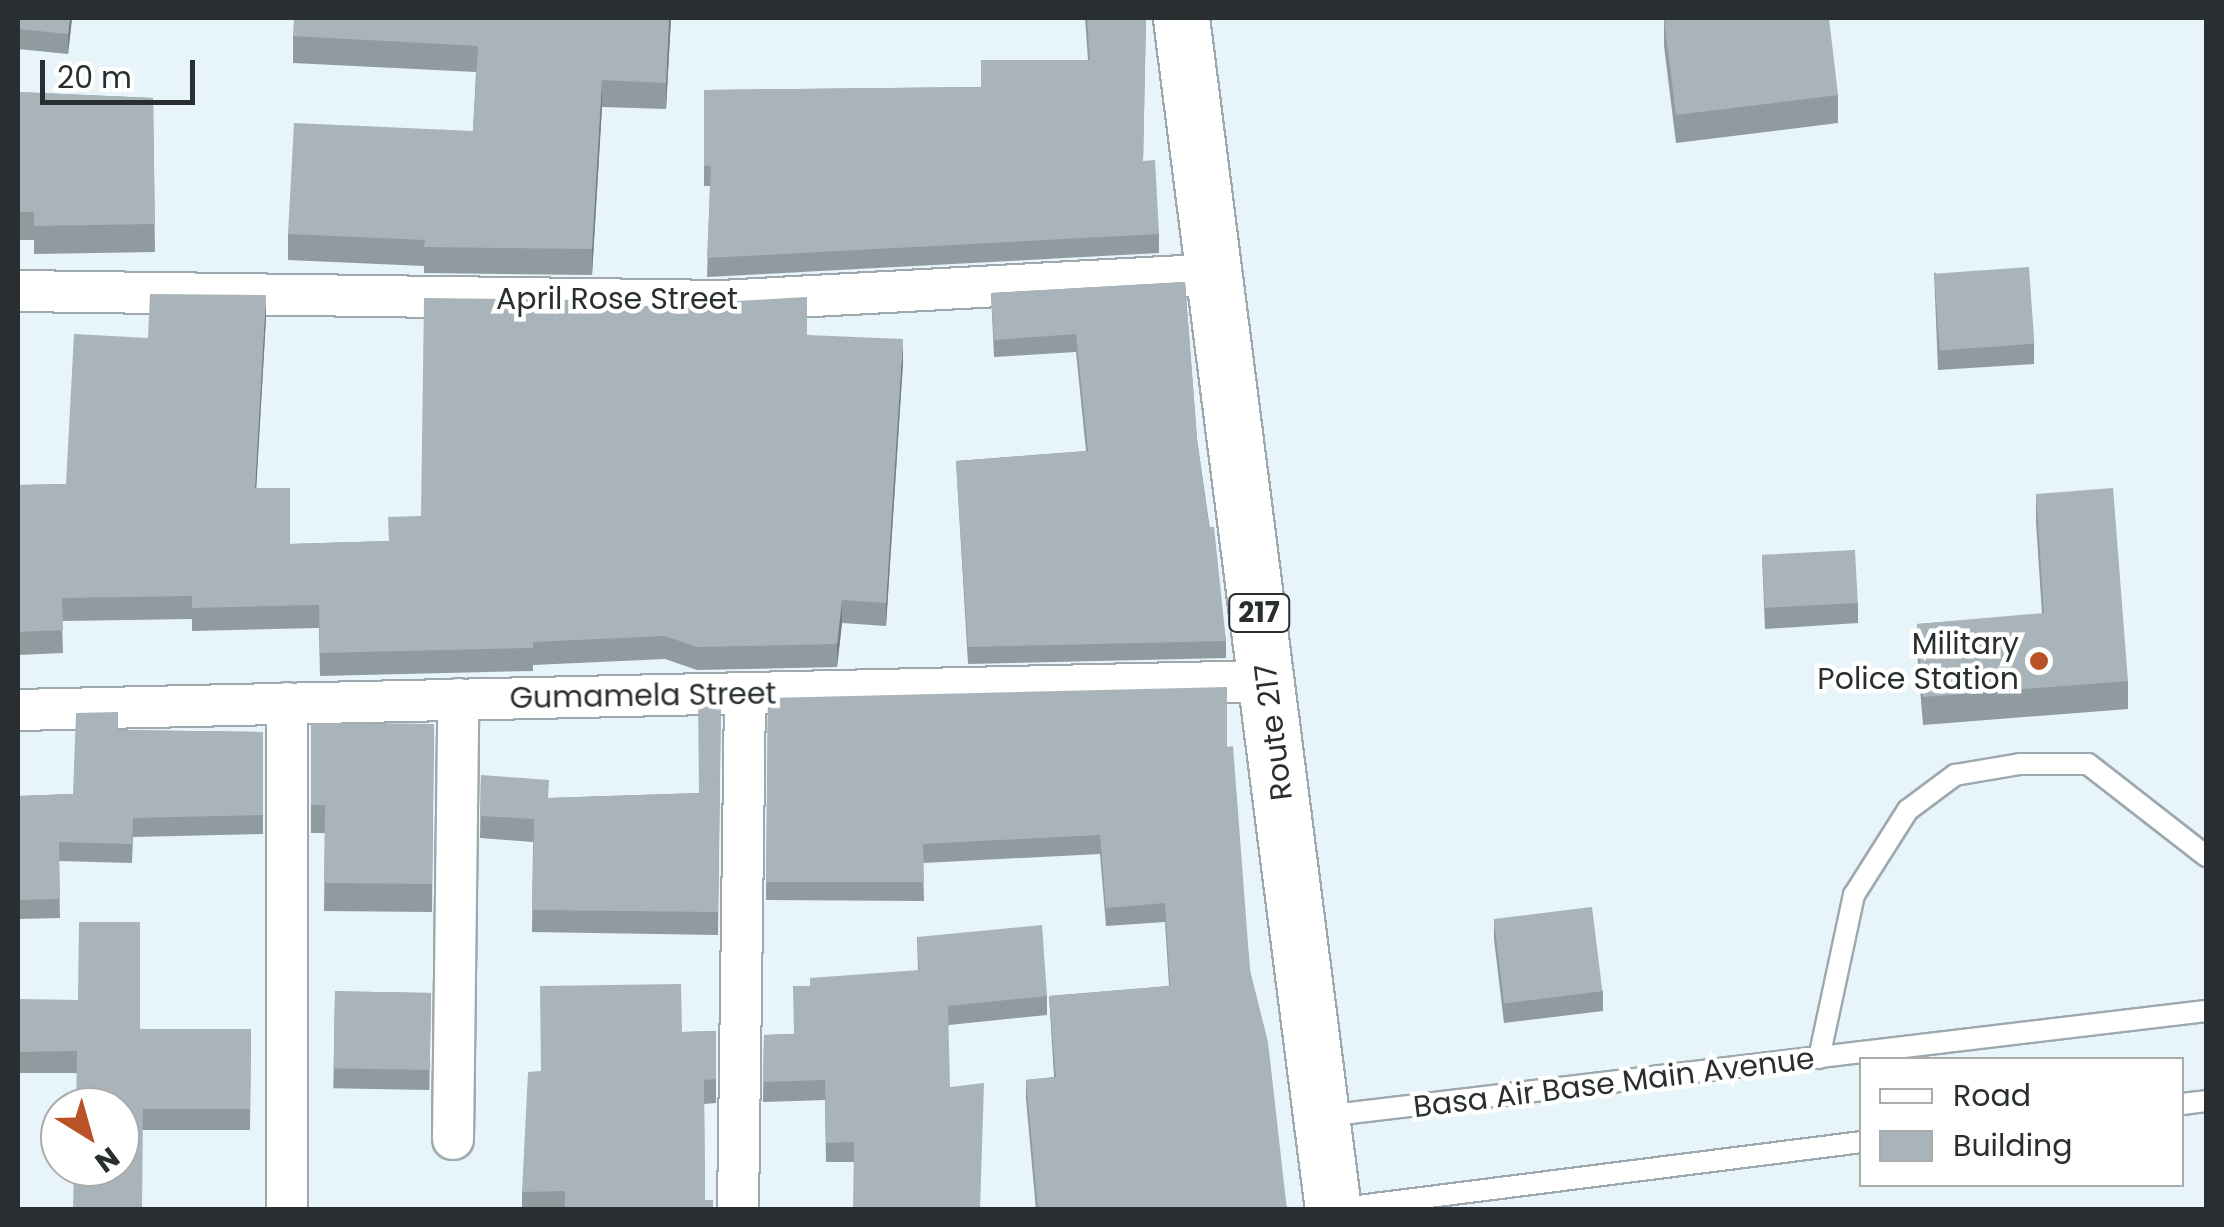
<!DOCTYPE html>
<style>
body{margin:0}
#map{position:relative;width:2224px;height:1227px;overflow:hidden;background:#e7f4f9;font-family:Poppins,sans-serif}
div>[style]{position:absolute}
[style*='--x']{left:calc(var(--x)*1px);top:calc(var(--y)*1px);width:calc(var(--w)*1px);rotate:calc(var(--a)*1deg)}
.roads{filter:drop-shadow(2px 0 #9da9ae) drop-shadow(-2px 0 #9da9ae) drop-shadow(0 2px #9da9ae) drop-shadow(0 -2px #9da9ae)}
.service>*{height:20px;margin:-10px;padding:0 10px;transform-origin:10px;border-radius:10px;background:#fff}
.minor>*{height:40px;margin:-20px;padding:0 20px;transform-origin:20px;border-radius:20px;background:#fff}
.primary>*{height:55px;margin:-27.5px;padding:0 27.5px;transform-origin:27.5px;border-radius:27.5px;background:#fff}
.wall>*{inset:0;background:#909b9f;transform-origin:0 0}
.shaded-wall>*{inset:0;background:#767e82}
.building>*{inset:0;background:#a8b4b9;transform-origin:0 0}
.dots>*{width:28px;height:28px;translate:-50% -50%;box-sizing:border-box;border:5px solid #fff;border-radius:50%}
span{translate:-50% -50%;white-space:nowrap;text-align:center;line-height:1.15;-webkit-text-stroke:9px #fff;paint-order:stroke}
.shield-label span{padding:2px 8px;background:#fff;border:2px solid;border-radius:8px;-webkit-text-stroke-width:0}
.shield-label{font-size:28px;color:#292e30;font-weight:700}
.street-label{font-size:30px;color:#292e30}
.poi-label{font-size:30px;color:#292e30}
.right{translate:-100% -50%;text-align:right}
.frame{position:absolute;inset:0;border:20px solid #292e30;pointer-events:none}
.legend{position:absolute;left:1859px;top:1057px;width:325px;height:130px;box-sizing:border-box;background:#fff;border:2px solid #a9abac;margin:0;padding:12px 18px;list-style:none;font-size:30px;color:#292e30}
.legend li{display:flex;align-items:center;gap:20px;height:50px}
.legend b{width:50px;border:2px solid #a9abac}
.north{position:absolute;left:40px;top:1087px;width:100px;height:100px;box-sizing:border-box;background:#fff;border:2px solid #a9abac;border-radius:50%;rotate:143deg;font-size:28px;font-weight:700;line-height:40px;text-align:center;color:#292e30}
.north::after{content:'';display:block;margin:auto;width:35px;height:45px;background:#b95327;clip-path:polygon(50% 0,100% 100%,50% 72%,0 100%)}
.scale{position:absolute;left:40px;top:60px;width:155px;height:45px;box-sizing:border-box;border:5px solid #292e30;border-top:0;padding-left:12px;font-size:30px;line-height:35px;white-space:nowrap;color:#292e30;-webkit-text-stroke:8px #fff;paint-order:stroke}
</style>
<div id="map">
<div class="roads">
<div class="service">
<div style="--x:1819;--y:1058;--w:167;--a:-77.9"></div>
<div style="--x:1854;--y:895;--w:101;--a:-57.6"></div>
<div style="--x:1908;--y:810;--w:59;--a:-36.7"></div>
<div style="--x:1955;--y:775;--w:66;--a:-9.6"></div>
<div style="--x:2020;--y:764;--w:68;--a:0"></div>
<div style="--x:2088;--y:764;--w:150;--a:37.9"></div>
<div style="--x:2182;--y:1104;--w:24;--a:-7"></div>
<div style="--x:1325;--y:1116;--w:887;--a:-6.8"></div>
<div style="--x:1335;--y:1209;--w:531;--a:-7.25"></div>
</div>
<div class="minor">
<div style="--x:18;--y:291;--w:703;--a:0.81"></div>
<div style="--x:721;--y:301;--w:495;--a:-3.1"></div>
<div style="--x:18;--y:710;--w:1250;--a:-1.33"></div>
<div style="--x:453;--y:1139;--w:440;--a:-89.3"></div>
<div style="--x:287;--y:1210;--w:507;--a:-90"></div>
<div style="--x:738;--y:1210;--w:516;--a:-89.22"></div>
</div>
<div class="primary">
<div style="--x:1181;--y:18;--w:1202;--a:82.73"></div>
</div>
</div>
<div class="wall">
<div style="clip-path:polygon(18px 18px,72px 18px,68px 54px,18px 49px)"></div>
<div style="clip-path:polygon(671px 18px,666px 109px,602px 107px,592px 275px,424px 273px,424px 266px,288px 260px,288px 234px,473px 131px,476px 72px,293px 63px,293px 36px)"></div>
<div style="clip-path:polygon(1085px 18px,1146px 18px,1143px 161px,1159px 234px,1159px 253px,707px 277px,710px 186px,704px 186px,704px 90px,981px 87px,1088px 60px)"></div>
<div style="clip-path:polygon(1664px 18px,1838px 95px,1838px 123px,1676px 143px,1664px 46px)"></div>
<div style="clip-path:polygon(18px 92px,153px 98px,155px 252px,34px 254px,34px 240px,18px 240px)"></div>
<div style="clip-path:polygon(1934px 272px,2034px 344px,2034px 364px,1938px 370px)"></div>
<div style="clip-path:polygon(1185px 282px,1197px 439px,1226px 641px,1226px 658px,968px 664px,956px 461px,1086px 451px,1076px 352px,994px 357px,991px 293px)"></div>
<div style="clip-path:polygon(589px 309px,807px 335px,903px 362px,886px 626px,842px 623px,837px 667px,697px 670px,665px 659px,533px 665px,533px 671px,320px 676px,319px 628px,192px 631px,192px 619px,62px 621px,63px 653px,18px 655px,18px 485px,66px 484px,148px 338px,266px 318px,256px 488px,290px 544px,389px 541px,421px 516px)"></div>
<div style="clip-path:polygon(2036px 494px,2128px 681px,2128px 709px,1923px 725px,1917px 652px,1917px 624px,2042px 614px,2036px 522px)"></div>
<div style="clip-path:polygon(1762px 556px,1858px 603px,1858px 623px,1765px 629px)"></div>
<div style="clip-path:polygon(721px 695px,718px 935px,532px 932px,533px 842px,480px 838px,481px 775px,549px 798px,699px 793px)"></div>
<div style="clip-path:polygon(768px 698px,1227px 747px,1250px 970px,1287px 1210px,1036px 1210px,1026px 1099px,1026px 1080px,1054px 1077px,1049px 996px,1169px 986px,1165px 922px,1106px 926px,1100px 854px,923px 863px,924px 901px,766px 900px)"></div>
<div style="clip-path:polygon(311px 723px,434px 724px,432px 912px,324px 911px,325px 833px,311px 833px)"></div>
<div style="clip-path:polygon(118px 730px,263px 732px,263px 834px,133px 837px,132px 863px,59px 861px,60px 918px,18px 919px,18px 796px,73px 794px)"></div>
<div style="clip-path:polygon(1494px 919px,1603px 991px,1603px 1011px,1504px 1023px,1494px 939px)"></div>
<div style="clip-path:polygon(917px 937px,1047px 996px,1047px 1015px,949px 1025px,854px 1162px,826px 1162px,825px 1100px,763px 1102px,764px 1035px,793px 1034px,918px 970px)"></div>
<div style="left:431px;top:993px;width:97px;height:96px;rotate:91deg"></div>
<div style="clip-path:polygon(18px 999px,140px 1029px,251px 1029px,250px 1130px,143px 1130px,77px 1073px,18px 1073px)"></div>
<div style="clip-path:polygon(716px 1031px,716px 1103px,704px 1104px,705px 1200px,713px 1210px,522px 1210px,522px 1192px,541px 1071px,682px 1032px)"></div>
</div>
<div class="shaded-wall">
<div style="clip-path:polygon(70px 18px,72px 18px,68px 54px,68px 34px)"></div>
<div style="clip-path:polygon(669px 18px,671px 18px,666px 109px,666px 83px)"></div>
<div style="clip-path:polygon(602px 80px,602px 107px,592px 275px,592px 249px)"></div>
<div style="clip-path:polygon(266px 295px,266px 318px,255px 511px,255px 488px)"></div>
<div style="clip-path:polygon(903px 339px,903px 362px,886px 626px,886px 603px)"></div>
<div style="clip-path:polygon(842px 600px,842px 623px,837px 667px,837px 644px)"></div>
</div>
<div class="building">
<div style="clip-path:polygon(18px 18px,70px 18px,68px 34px,18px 29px)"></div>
<div style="clip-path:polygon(294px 18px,669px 18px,666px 83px,602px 80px,592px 249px,424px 247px,425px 240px,288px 234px,294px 123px,473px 131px,478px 46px,293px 36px)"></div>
<div style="clip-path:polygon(1087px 18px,1146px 18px,1143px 161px,1155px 160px,1159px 234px,707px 258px,711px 166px,704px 166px,704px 90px,981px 87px,981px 60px,1090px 60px)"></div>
<div style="clip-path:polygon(1664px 18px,1829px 18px,1838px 95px,1676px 115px)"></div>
<div style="clip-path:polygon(18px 92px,153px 98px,155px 224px,34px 226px,34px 212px,18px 212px)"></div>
<div style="left:2029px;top:267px;width:77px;height:95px;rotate:86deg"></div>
<div style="clip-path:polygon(1185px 282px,1197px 439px,1209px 527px,1214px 527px,1226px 641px,968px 647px,956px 461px,1088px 451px,1076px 334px,994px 340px,991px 293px)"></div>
<div style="clip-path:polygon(150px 294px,266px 295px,255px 488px,290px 488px,290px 544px,389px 541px,388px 517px,421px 516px,424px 298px,589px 300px,589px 309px,807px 297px,807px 335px,903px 339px,886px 603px,842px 600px,837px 644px,697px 647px,665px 636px,533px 642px,533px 648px,320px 653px,319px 605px,192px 608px,192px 596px,62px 598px,63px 630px,18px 632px,18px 485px,66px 484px,74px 334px,148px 338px)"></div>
<div style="clip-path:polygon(2113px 488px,2128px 681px,1923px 697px,1917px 624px,2044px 613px,2036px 494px)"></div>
<div style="left:1855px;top:550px;width:53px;height:93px;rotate:87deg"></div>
<div style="clip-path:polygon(1227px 687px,1227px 747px,1233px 746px,1250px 970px,1268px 1042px,1287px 1210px,1038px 1210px,1026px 1080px,1056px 1077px,1049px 996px,1170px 986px,1165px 903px,1106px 908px,1100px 835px,923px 844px,924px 882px,766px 882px,768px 698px)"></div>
<div style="clip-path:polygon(721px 695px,718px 912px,532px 910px,534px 819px,480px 816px,481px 775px,549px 780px,548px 798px,699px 793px,698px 696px)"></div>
<div style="clip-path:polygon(118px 712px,118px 730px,263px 732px,263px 815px,133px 818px,132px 844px,59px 842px,60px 899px,18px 900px,18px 796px,73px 794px,76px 713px)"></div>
<div style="clip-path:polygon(311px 723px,434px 724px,432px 884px,324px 883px,325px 805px,311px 805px)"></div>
<div style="left:1592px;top:907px;width:85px;height:99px;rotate:83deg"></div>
<div style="clip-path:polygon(79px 922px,140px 922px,140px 1029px,251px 1029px,250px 1109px,143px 1109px,142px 1210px,73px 1210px,74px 1167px,120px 1167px,120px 1107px,76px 1107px,77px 1051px,18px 1052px,18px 999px,78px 1000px)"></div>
<div style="clip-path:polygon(1042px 925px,1047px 996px,948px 1006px,950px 1087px,984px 1083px,980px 1210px,853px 1210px,854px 1142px,826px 1143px,825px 1080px,763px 1082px,764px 1035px,794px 1034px,793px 986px,810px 986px,810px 978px,919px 970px,917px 937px)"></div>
<div style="clip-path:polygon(681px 984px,682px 1032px,716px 1031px,716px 1079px,704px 1080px,705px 1200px,713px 1200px,713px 1210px,565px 1210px,565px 1191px,522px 1192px,528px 1072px,541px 1071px,540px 986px)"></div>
<div style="left:431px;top:993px;width:77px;height:96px;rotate:91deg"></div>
</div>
<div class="dots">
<div style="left:2039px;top:661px;background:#b95327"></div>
</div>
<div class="shield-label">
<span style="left:1259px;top:613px">217</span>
</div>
<div class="street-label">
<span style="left:617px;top:299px">April Rose Street</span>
<span style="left:643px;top:696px;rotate:-1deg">Gumamela Street</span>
<span style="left:1274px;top:732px;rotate:-97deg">Route 217</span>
<span style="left:1614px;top:1083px;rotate:-7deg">Basa Air Base Main Avenue</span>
</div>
<div class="poi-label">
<span class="right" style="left:2019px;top:661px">Military<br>Police Station</span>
</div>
<div class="frame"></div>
<ul class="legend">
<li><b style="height:12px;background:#fff"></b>Road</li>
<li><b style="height:28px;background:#a8b4b9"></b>Building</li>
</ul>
<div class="north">N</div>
<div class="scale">20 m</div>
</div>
